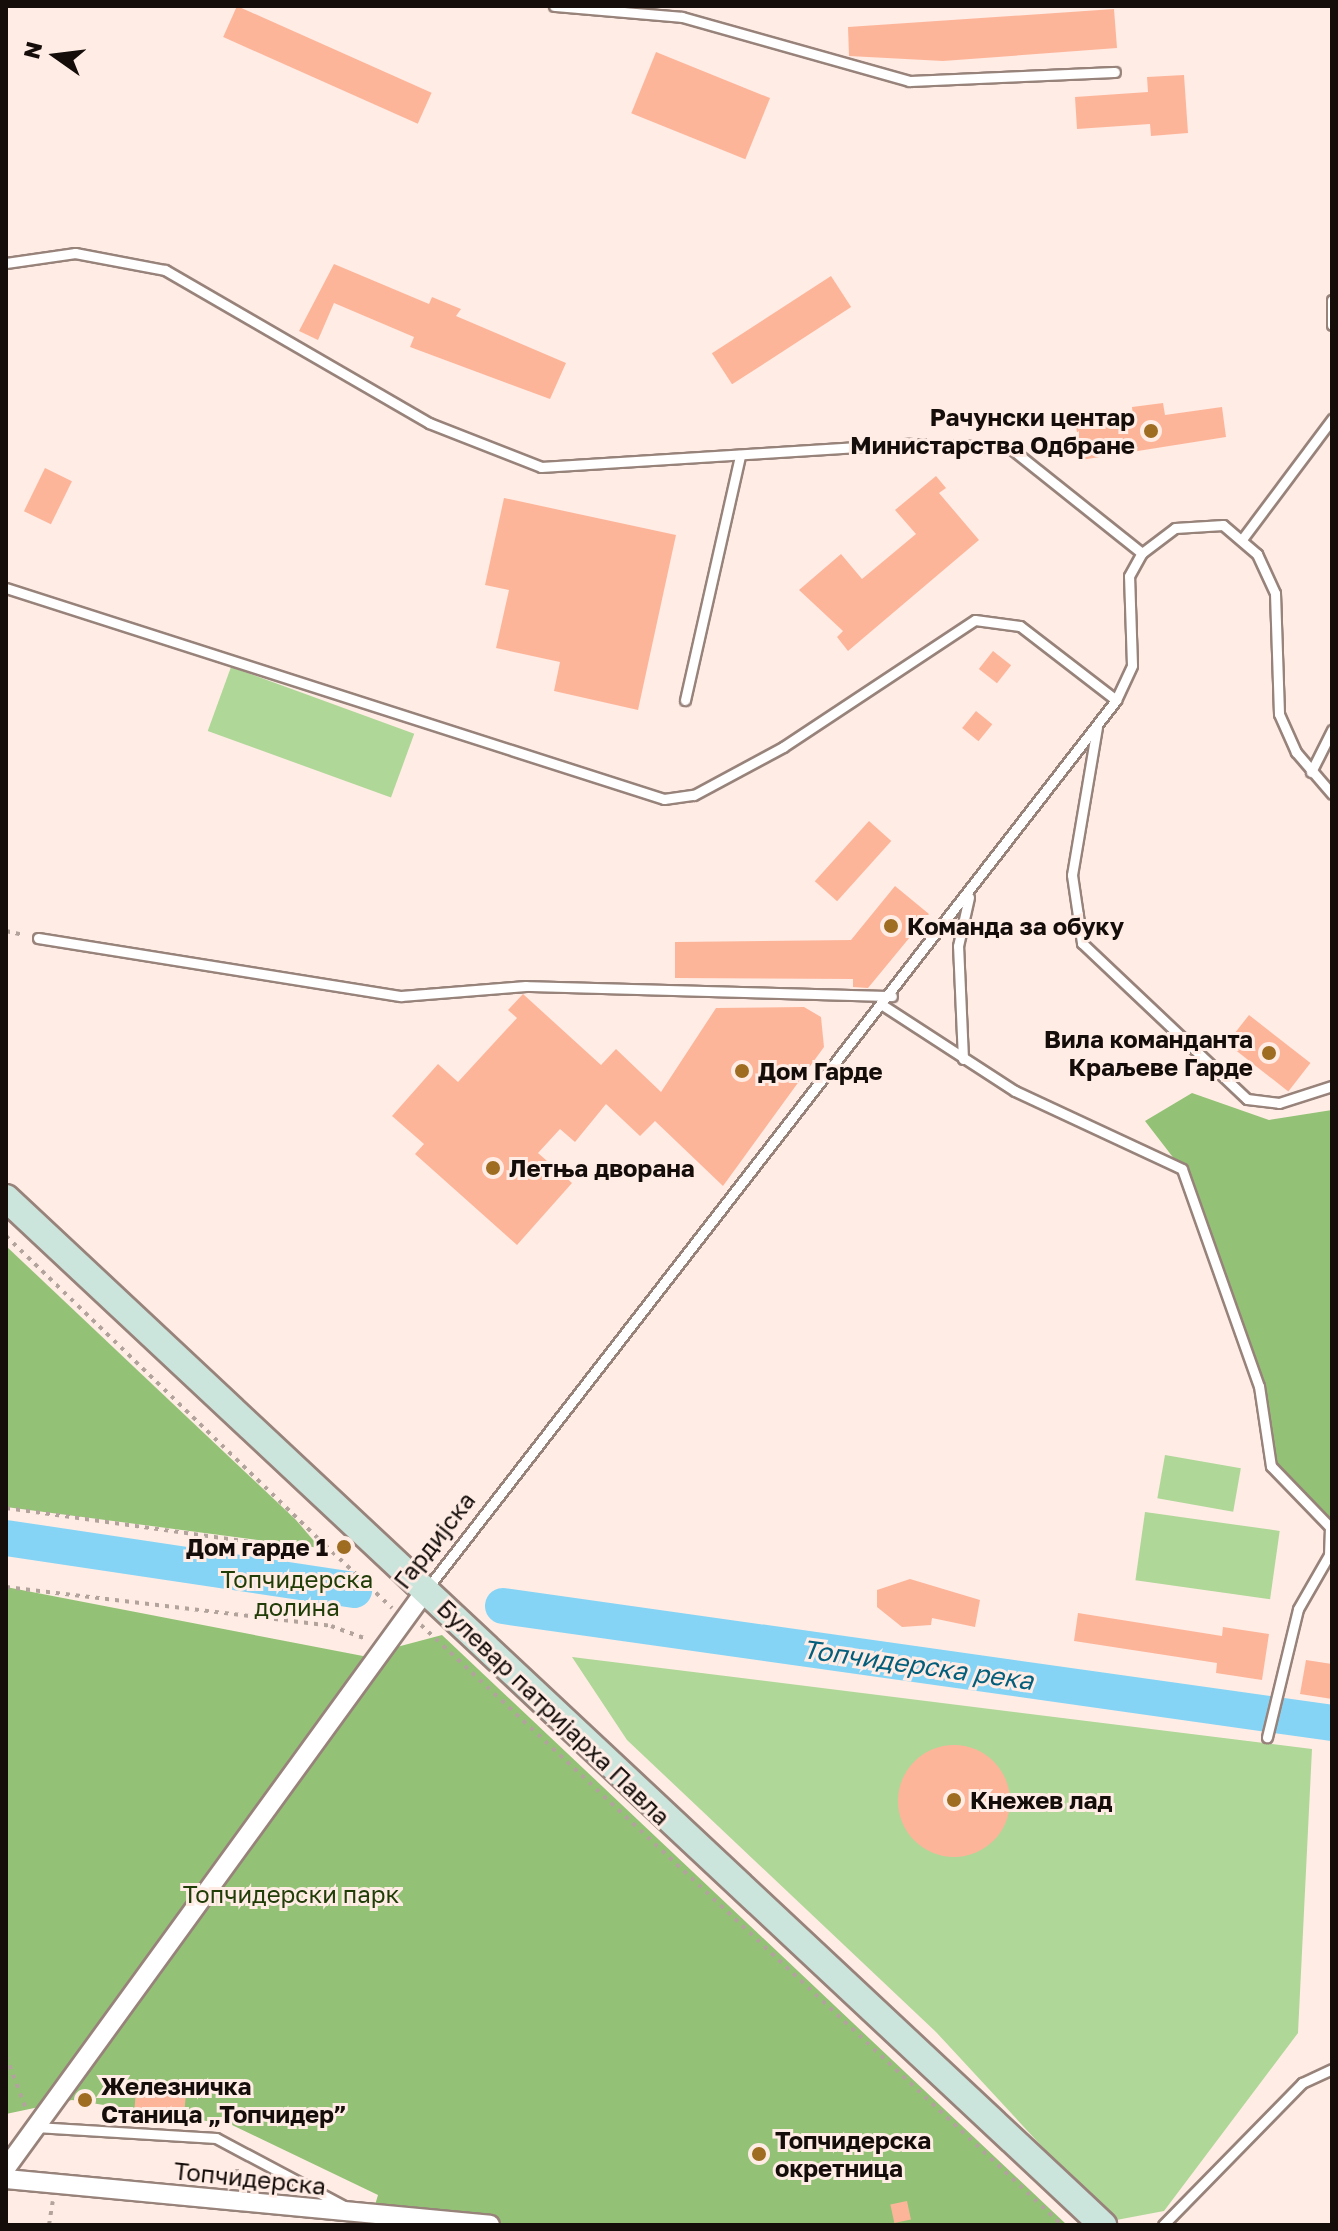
<!DOCTYPE html>
<meta charset="utf-8">
<style>
body{margin:0}
#map{position:relative;width:1338px;height:2231px;overflow:hidden;background:#ffece5;font-family:"Golos Text",sans-serif}
div>[style]{position:absolute}
[style*='--x']{left:calc(var(--x)*1px);top:calc(var(--y)*1px);width:calc(var(--w)*1px);rotate:calc(var(--a)*1deg)}
.green>*{inset:0;background:#afd798;transform-origin:0 0}
.forest>*{inset:0;background:#93c276}
.river>*{height:36px;margin:-18px;padding:0 18px;transform-origin:18px;border-radius:18px;background:#85d4f6}
.building>*{inset:0;background:#fdb59a;transform-origin:0 0}
.round{border-radius:50%}
.path>*{height:4px;margin-top:-2px;transform-origin:0;background:repeating-linear-gradient(90deg,#b2a39d 0 4px,transparent 0 10px)}
.roads{filter:drop-shadow(2px 0 #98837b) drop-shadow(-2px 0 #98837b) drop-shadow(0 2px #98837b) drop-shadow(0 -2px #98837b)}
.lane>*{height:9px;margin:-4.5px;padding:0 4.5px;transform-origin:4.5px;border-radius:4.5px;background:#fff}
.street>*{height:18px;margin:-9px;padding:0 9px;transform-origin:9px;border-radius:9px;background:#fff}
.secondary>*{height:26px;margin:-13px;padding:0 13px;transform-origin:13px;border-radius:13px;background:#cbe4dc}
.dots>*{width:22px;height:22px;translate:-50% -50%;box-sizing:border-box;border:4px solid #ffece5;border-radius:50%}
span{translate:-50% -50%;white-space:nowrap;text-align:center;line-height:1.15;-webkit-text-stroke:6px #ffece5;paint-order:stroke}
.poi-label{font-size:24px;color:#140d0a;font-weight:700}
.right{translate:-100% -50%;text-align:right}
.left{translate:0 -50%;text-align:left}
.street-label{font-size:24px;color:#140d0a}
.park-label{font-size:24px;color:#203d07}
.water-label{font-size:26px;color:#025e7b;font-style:italic}
.frame{position:absolute;inset:0;border:8px solid #140d0a;pointer-events:none}
.north{position:absolute;left:16px;top:16px;width:80px;height:80px;-webkit-text-stroke:6px #ffece5;paint-order:stroke;rotate:284deg;font-size:22px;font-weight:700;line-height:32px;text-align:center;color:#140d0a}
.north::after{content:'';display:block;margin:auto;width:28px;height:36px;background:#140d0a;clip-path:polygon(50% 0,100% 100%,50% 72%,0 100%)}
</style>
<div id="map">
<div class="green">
<div style="left:231px;top:667px;width:195px;height:68px;rotate:20deg"></div>
<div style="left:1165px;top:1455px;width:77px;height:44px;rotate:10deg"></div>
<div style="left:1145px;top:1512px;width:136px;height:69px;rotate:8deg"></div>
<div style="clip-path:polygon(572px 1657px,1312px 1749px,1298px 2033px,1164px 2211px,1111px 2221px,936px 2032px,627px 1740px)"></div>
</div>
<div class="forest">
<div style="clip-path:polygon(1192px 1093px,1269px 1120px,1332px 1110px,1332px 1523px,1271px 1466px,1259px 1386px,1182px 1169px,1145px 1121px)"></div>
<div style="clip-path:polygon(6px 1246px,296px 1520px,320px 1548px,6px 1507px)"></div>
<div style="clip-path:polygon(6px 1587px,363px 1656px,442px 1635px,1067px 2225px,369px 2225px,378px 2195px,232px 2125px,72px 2100px,6px 2114px)"></div>
</div>
<div class="river">
<div style="--x:6;--y:1538;--w:352;--a:8.5"></div>
<div style="--x:503;--y:1606;--w:837;--a:8.03"></div>
</div>
<div class="building">
<div style="left:237px;top:6px;width:213px;height:34px;rotate:24deg"></div>
<div style="clip-path:polygon(1114px 9px,1117px 48px,943px 61px,849px 56px,848px 27px)"></div>
<div style="left:656px;top:52px;width:123px;height:66px;rotate:22deg"></div>
<div style="clip-path:polygon(1184px 75px,1188px 133px,1151px 136px,1150px 124px,1077px 129px,1075px 97px,1148px 92px,1147px 77px)"></div>
<div style="clip-path:polygon(334px 264px,429px 304px,432px 297px,461px 309px,456px 316px,566px 363px,550px 399px,410px 347px,414px 337px,334px 303px,318px 340px,299px 331px)"></div>
<div style="left:831px;top:276px;width:37px;height:142px;rotate:57deg"></div>
<div style="clip-path:polygon(1163px 403px,1165px 415px,1222px 407px,1226px 437px,1081px 460px,1076px 426px,1133px 418px,1132px 407px)"></div>
<div style="left:45px;top:468px;width:30px;height:48px;rotate:26deg"></div>
<div style="clip-path:polygon(936px 476px,946px 488px,939px 493px,979px 540px,848px 651px,837px 637px,843px 631px,799px 590px,841px 554px,862px 579px,916px 534px,895px 510px)"></div>
<div style="clip-path:polygon(504px 498px,676px 535px,638px 710px,554px 691px,560px 662px,496px 648px,509px 590px,485px 585px)"></div>
<div style="left:993px;top:651px;width:23px;height:23px;rotate:38deg"></div>
<div style="left:976px;top:711px;width:21px;height:22px;rotate:39deg"></div>
<div style="left:869px;top:821px;width:30px;height:81px;rotate:42deg"></div>
<div style="clip-path:polygon(895px 886px,929px 914px,868px 988px,853px 987px,853px 979px,675px 978px,675px 942px,851px 940px)"></div>
<div style="clip-path:polygon(523px 994px,601px 1065px,616px 1049px,661px 1092px,716px 1008px,804px 1007px,821px 1017px,824px 1047px,723px 1186px,655px 1121px,640px 1136px,606px 1104px,575px 1142px,560px 1129px,538px 1153px,572px 1183px,517px 1245px,415px 1154px,424px 1144px,392px 1116px,438px 1064px,458px 1082px,517px 1018px,508px 1010px)"></div>
<div style="left:1249px;top:1015px;width:78px;height:36px;rotate:38deg"></div>
<div style="clip-path:polygon(910px 1579px,980px 1600px,975px 1627px,932px 1618px,931px 1625px,902px 1627px,877px 1607px,877px 1590px)"></div>
<div style="clip-path:polygon(1078px 1613px,1222px 1636px,1223px 1627px,1269px 1634px,1262px 1680px,1216px 1673px,1217px 1663px,1074px 1641px)"></div>
<div style="clip-path:polygon(1306px 1660px,1332px 1664px,1332px 1699px,1300px 1694px)"></div>
<div class="round" style="left:898px;top:1745px;width:112px;height:112px"></div>
<div style="left:136px;top:2091px;width:50px;height:22px;rotate:5deg"></div>
<div style="left:907px;top:2201px;width:19px;height:17px;rotate:78deg"></div>
</div>
<div class="path">
<div style="--x:6;--y:931;--w:18;--a:13"></div>
<div style="--x:6;--y:1236;--w:444;--a:44.1"></div>
<div style="--x:6;--y:1508;--w:263;--a:7.9"></div>
<div style="--x:267;--y:1544;--w:58;--a:1"></div>
<div style="--x:325;--y:1545;--w:92;--a:43.2"></div>
<div style="--x:6;--y:1587;--w:327;--a:6.8"></div>
<div style="--x:331;--y:1626;--w:38;--a:20"></div>
<div style="--x:421;--y:1625;--w:878;--a:43.11"></div>
<div style="--x:6;--y:2056;--w:57;--a:69.3"></div>
<div style="--x:237;--y:2183;--w:19;--a:-90"></div>
<div style="--x:49;--y:2225;--w:24;--a:-81"></div>
</div>
<div class="roads">
<div class="lane">
<div style="--x:554;--y:6;--w:128;--a:4.9"></div>
<div style="--x:682;--y:17;--w:236;--a:15.7"></div>
<div style="--x:909;--y:81;--w:206;--a:-2.5"></div>
<div style="--x:6;--y:263;--w:70;--a:-8.2"></div>
<div style="--x:75;--y:253;--w:92;--a:10.7"></div>
<div style="--x:165;--y:270;--w:305;--a:30.1"></div>
<div style="--x:429;--y:423;--w:120;--a:21.4"></div>
<div style="--x:541;--y:467;--w:369;--a:-3.6"></div>
<div style="--x:909;--y:444;--w:100;--a:1.7"></div>
<div style="--x:1009;--y:447;--w:170;--a:38.6"></div>
<div style="--x:1332;--y:300;--w:25;--a:90"></div>
<div style="--x:1243;--y:538;--w:149;--a:-53.2"></div>
<div style="--x:6;--y:588;--w:691;--a:17.78"></div>
<div style="--x:664;--y:799;--w:30;--a:-8"></div>
<div style="--x:694;--y:795;--w:101;--a:-28.3"></div>
<div style="--x:783;--y:747;--w:230;--a:-33.5"></div>
<div style="--x:975;--y:620;--w:45;--a:7.6"></div>
<div style="--x:1020;--y:626;--w:121;--a:37.6"></div>
<div style="--x:685;--y:700;--w:251;--a:-77.3"></div>
<div style="--x:1097;--y:727;--w:150;--a:99.6"></div>
<div style="--x:1072;--y:875;--w:69;--a:81.6"></div>
<div style="--x:1082;--y:943;--w:227;--a:43.4"></div>
<div style="--x:1247;--y:1099;--w:32;--a:7"></div>
<div style="--x:1279;--y:1103;--w:56;--a:-17.8"></div>
<div style="--x:1311;--y:772;--w:47;--a:-63.4"></div>
<div style="--x:38;--y:938;--w:368;--a:9.1"></div>
<div style="--x:401;--y:996;--w:125;--a:-4.6"></div>
<div style="--x:526;--y:986;--w:366;--a:1.6"></div>
<div style="--x:884;--y:1006;--w:156;--a:33"></div>
<div style="--x:1015;--y:1091;--w:184;--a:25"></div>
<div style="--x:1182;--y:1169;--w:230;--a:70.5"></div>
<div style="--x:1259;--y:1386;--w:81;--a:81.5"></div>
<div style="--x:1271;--y:1466;--w:85;--a:46"></div>
<div style="--x:1330;--y:1527;--w:28;--a:92"></div>
<div style="--x:1329;--y:1555;--w:62;--a:119.9"></div>
<div style="--x:1298;--y:1609;--w:132;--a:103.6"></div>
<div style="--x:963;--y:1059;--w:113;--a:-92.5"></div>
<div style="--x:958;--y:946;--w:50;--a:-77.3"></div>
<div style="--x:426;--y:1590;--w:1126;--a:-52.21"></div>
<div style="--x:1116;--y:700;--w:38;--a:-65"></div>
<div style="--x:1132;--y:665;--w:89;--a:-91.9"></div>
<div style="--x:1129;--y:576;--w:26;--a:-61"></div>
<div style="--x:1142;--y:553;--w:41;--a:-37.1"></div>
<div style="--x:1175;--y:528;--w:48;--a:-3.6"></div>
<div style="--x:1223;--y:525;--w:45;--a:40.5"></div>
<div style="--x:1257;--y:554;--w:43;--a:65.2"></div>
<div style="--x:1275;--y:593;--w:121;--a:88.1"></div>
<div style="--x:1279;--y:714;--w:42;--a:65.9"></div>
<div style="--x:1296;--y:752;--w:55;--a:49.4"></div>
<div style="--x:36;--y:2127;--w:180;--a:3.5"></div>
<div style="--x:216;--y:2138;--w:145;--a:28"></div>
<div style="--x:1163;--y:2225;--w:199;--a:-45.6"></div>
<div style="--x:1302;--y:2083;--w:33;--a:-25"></div>
</div>
<div class="street">
<div style="--x:6;--y:2168;--w:714;--a:-54"></div>
<div style="--x:6;--y:2179;--w:486;--a:5.4"></div>
</div>
<div class="secondary">
<div style="--x:6;--y:1198;--w:1503;--a:43.11"></div>
</div>
</div>
<div class="dots">
<div style="left:1151px;top:431px;background:#9e6d22"></div>
<div style="left:891px;top:926px;background:#9e6d22"></div>
<div style="left:1269px;top:1053px;background:#9e6d22"></div>
<div style="left:742px;top:1071px;background:#9e6d22"></div>
<div style="left:493px;top:1168px;background:#9e6d22"></div>
<div style="left:344px;top:1547px;background:#9e6d22"></div>
<div style="left:954px;top:1800px;background:#9e6d22"></div>
<div style="left:85px;top:2100px;background:#9e6d22"></div>
<div style="left:759px;top:2154px;background:#9e6d22"></div>
</div>
<div class="poi-label">
<span class="right" style="left:1135px;top:431px">Рачунски центар<br>Министарства Одбране</span>
<span class="left" style="left:907px;top:926px">Команда за обуку</span>
<span class="right" style="left:1253px;top:1053px">Вила команданта<br>Краљеве Гарде</span>
<span class="left" style="left:758px;top:1071px">Дом Гарде</span>
<span class="left" style="left:509px;top:1168px">Летња дворана</span>
<span class="right" style="left:328px;top:1547px">Дом гарде 1</span>
<span class="left" style="left:970px;top:1800px">Кнежев лад</span>
<span class="left" style="left:101px;top:2100px">Железничка<br>Станица „Топчидер”</span>
<span class="left" style="left:775px;top:2154px">Топчидерска<br>окретница</span>
</div>
<div class="street-label">
<span style="left:434px;top:1540px;rotate:-52deg">Гардијска</span>
<span style="left:554px;top:1712px;rotate:44deg">Булевар патријарха Павла</span>
<span style="left:250px;top:2178px;rotate:6deg">Топчидерска</span>
</div>
<div class="park-label">
<span style="left:297px;top:1593px">Топчидерска<br>долина</span>
<span style="left:291px;top:1894px">Топчидерски парк</span>
</div>
<div class="water-label">
<span style="left:918px;top:1665px;rotate:8deg">Топчидерска река</span>
</div>
<div class="frame"></div>
<div class="north">N</div>
</div>
